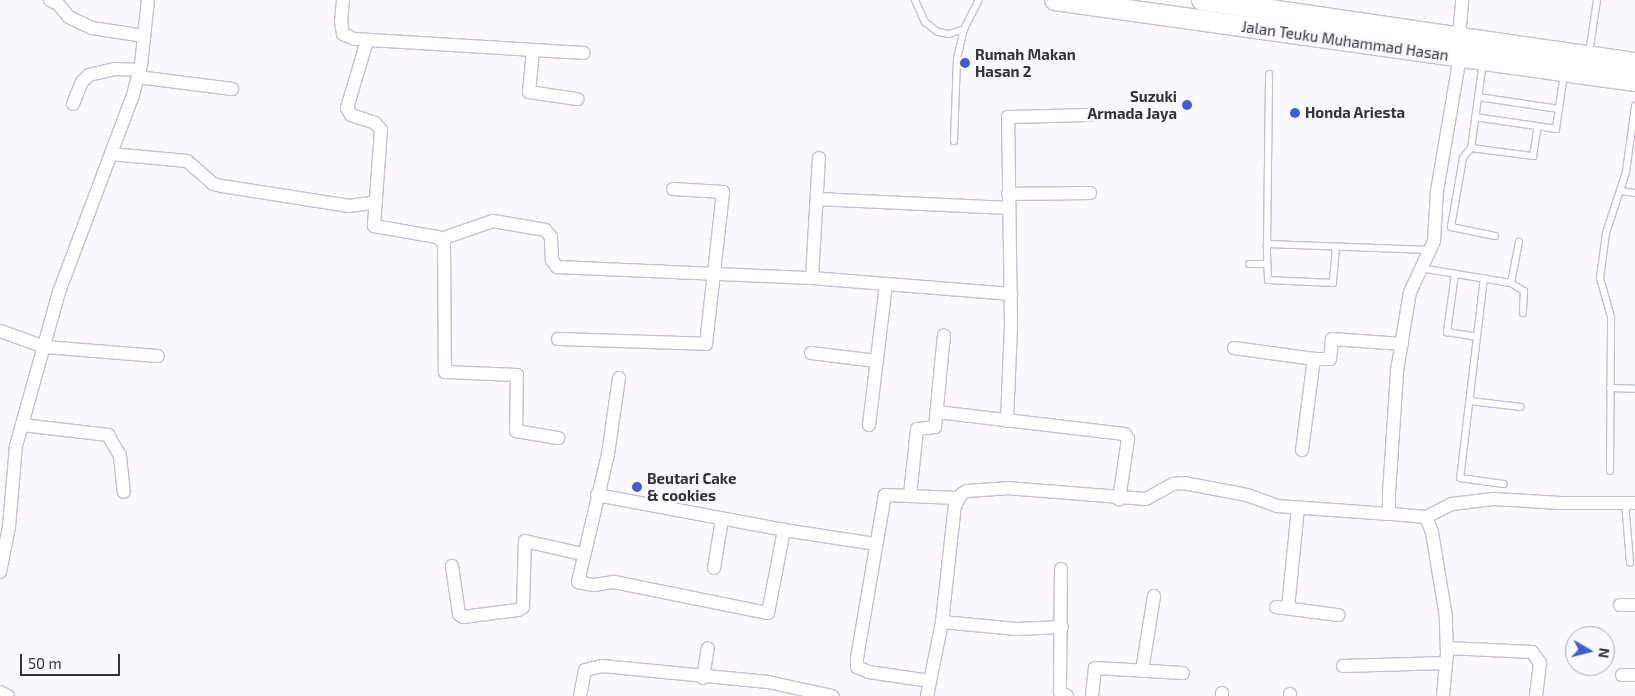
<!DOCTYPE html>
<style>
body{margin:0}
#map{position:relative;width:1635px;height:696px;overflow:hidden;background:#fbf9fd;font-family:"Exo 2",sans-serif}
div>[style]{position:absolute}
[style*='--x']{left:calc(var(--x)*1px);top:calc(var(--y)*1px);width:calc(var(--w)*1px);rotate:calc(var(--a)*1deg)}
.roads{filter:drop-shadow(1px 0 #c7bfd3) drop-shadow(-1px 0 #c7bfd3) drop-shadow(0 1px #c7bfd3) drop-shadow(0 -1px #c7bfd3)}
.service>*{height:6px;margin:-3px;padding:0 3px;transform-origin:3px;border-radius:3px;background:#fff}
.minor>*{height:12px;margin:-6px;padding:0 6px;transform-origin:6px;border-radius:6px;background:#fff}
.trunk>*{height:20px;margin:-10px;padding:0 10px;transform-origin:10px;border-radius:10px;background:#fff}
.dots>*{width:14px;height:14px;translate:-50% -50%;box-sizing:border-box;border:2px solid #fbf9fd;border-radius:50%}
span{translate:-50% -50%;white-space:nowrap;text-align:center;line-height:1.15;-webkit-text-stroke:5px #fbf9fd;paint-order:stroke}
.street-label{font-size:15px;color:#36323a}
.poi-label{font-size:15px;color:#36323a;font-weight:700}
.left{translate:0 -50%;text-align:left}
.right{translate:-100% -50%;text-align:right}
.north{position:absolute;left:1565px;top:626px;width:50px;height:50px;box-sizing:border-box;background:#fbf9fd;border:1px solid #aca9af;border-radius:50%;rotate:98deg;font-size:14px;font-weight:700;line-height:20px;text-align:center;color:#36323a}
.north::after{content:'';display:block;margin:auto;width:18px;height:22px;background:#435ccf;clip-path:polygon(50% 0,100% 100%,50% 72%,0 100%)}
.scale{position:absolute;left:20px;top:654px;width:100px;height:22px;box-sizing:border-box;border:2px solid #36323a;border-top:0;padding-left:6px;font-size:15px;line-height:18px;white-space:nowrap;color:#36323a;-webkit-text-stroke:4px #fbf9fd;paint-order:stroke}
</style>
<div id="map">
<div class="roads">
<div class="service">
<div style="--x:915;--y:0;--w:24;--a:66"></div>
<div style="--x:925;--y:22;--w:16;--a:38"></div>
<div style="--x:938;--y:32;--w:11;--a:10"></div>
<div style="--x:949;--y:34;--w:16;--a:-18"></div>
<div style="--x:964;--y:29;--w:33;--a:-63"></div>
<div style="--x:1589;--y:53;--w:54;--a:-81.4"></div>
<div style="--x:1483;--y:62;--w:87;--a:97.9"></div>
<div style="--x:1471;--y:148;--w:63;--a:7.4"></div>
<div style="--x:1533;--y:156;--w:30;--a:-81"></div>
<div style="--x:1478;--y:97;--w:82;--a:8.4"></div>
<div style="--x:1475;--y:117;--w:82;--a:8.4"></div>
<div style="--x:1556;--y:129;--w:57;--a:-81.9"></div>
<div style="--x:954;--y:141;--w:82;--a:-87.9"></div>
<div style="--x:957;--y:59;--w:31;--a:-77"></div>
<div style="--x:1471;--y:148;--w:13;--a:129"></div>
<div style="--x:1463;--y:158;--w:70;--a:99.9"></div>
<div style="--x:1451;--y:227;--w:45;--a:11.6"></div>
<div style="--x:1621;--y:191;--w:14;--a:8"></div>
<div style="--x:1267;--y:244;--w:170;--a:-89.3"></div>
<div style="--x:1336;--y:247;--w:36;--a:95"></div>
<div style="--x:1333;--y:283;--w:65;--a:-177.4"></div>
<div style="--x:1268;--y:280;--w:36;--a:-92"></div>
<div style="--x:1267;--y:244;--w:164;--a:2.1"></div>
<div style="--x:1249;--y:264;--w:18;--a:0"></div>
<div style="--x:1420;--y:268;--w:92;--a:9.4"></div>
<div style="--x:1511;--y:283;--w:42;--a:-79"></div>
<div style="--x:1455;--y:274;--w:59;--a:97.9"></div>
<div style="--x:1447;--y:332;--w:30;--a:9"></div>
<div style="--x:1484;--y:278;--w:201;--a:96.8"></div>
<div style="--x:1460;--y:478;--w:44;--a:7.8"></div>
<div style="--x:1511;--y:283;--w:15;--a:32"></div>
<div style="--x:1524;--y:291;--w:22;--a:93"></div>
<div style="--x:1610;--y:388;--w:25;--a:2"></div>
<div style="--x:1470;--y:401;--w:51;--a:6.7"></div>
<div style="--x:1610;--y:471;--w:154;--a:-89.6"></div>
<div style="--x:1611;--y:317;--w:41;--a:-105.8"></div>
<div style="--x:1600;--y:278;--w:45;--a:-82.4"></div>
<div style="--x:1606;--y:233;--w:64;--a:-71.8"></div>
<div style="--x:1626;--y:172;--w:67;--a:-82.2"></div>
<div style="--x:1625;--y:502;--w:61;--a:85.3"></div>
</div>
<div class="minor">
<div style="--x:50;--y:0;--w:9;--a:27"></div>
<div style="--x:58;--y:4;--w:17;--a:50"></div>
<div style="--x:69;--y:17;--w:25;--a:26"></div>
<div style="--x:92;--y:28;--w:53;--a:8.7"></div>
<div style="--x:343;--y:0;--w:21;--a:95"></div>
<div style="--x:341;--y:21;--w:13;--a:81"></div>
<div style="--x:343;--y:34;--w:12;--a:24"></div>
<div style="--x:354;--y:39;--w:230;--a:3.5"></div>
<div style="--x:1459;--y:37;--w:37;--a:-85"></div>
<div style="--x:367;--y:41;--w:70;--a:106.6"></div>
<div style="--x:347;--y:108;--w:8;--a:60"></div>
<div style="--x:351;--y:115;--w:25;--a:18"></div>
<div style="--x:375;--y:123;--w:9;--a:49"></div>
<div style="--x:381;--y:130;--w:96;--a:94.2"></div>
<div style="--x:374;--y:226;--w:64;--a:9.9"></div>
<div style="--x:437;--y:237;--w:9;--a:41"></div>
<div style="--x:444;--y:243;--w:129;--a:89.6"></div>
<div style="--x:445;--y:372;--w:72;--a:2.4"></div>
<div style="--x:517;--y:375;--w:56;--a:91"></div>
<div style="--x:516;--y:431;--w:43;--a:9.5"></div>
<div style="--x:533;--y:50;--w:42;--a:95.4"></div>
<div style="--x:529;--y:92;--w:49;--a:8.3"></div>
<div style="--x:138;--y:77;--w:95;--a:7.3"></div>
<div style="--x:73;--y:104;--w:24;--a:-68"></div>
<div style="--x:82;--y:82;--w:10;--a:-45"></div>
<div style="--x:89;--y:75;--w:27;--a:-13"></div>
<div style="--x:115;--y:69;--w:25;--a:2"></div>
<div style="--x:111;--y:154;--w:76;--a:5.3"></div>
<div style="--x:187;--y:161;--w:35;--a:41"></div>
<div style="--x:213;--y:184;--w:9;--a:13"></div>
<div style="--x:222;--y:186;--w:129;--a:8.9"></div>
<div style="--x:349;--y:206;--w:27;--a:-8"></div>
<div style="--x:1008;--y:194;--w:82;--a:-0.7"></div>
<div style="--x:817;--y:199;--w:192;--a:2.7"></div>
<div style="--x:441;--y:239;--w:55;--a:-19.1"></div>
<div style="--x:493;--y:221;--w:53;--a:9.8"></div>
<div style="--x:545;--y:230;--w:9;--a:49"></div>
<div style="--x:551;--y:237;--w:23;--a:88"></div>
<div style="--x:552;--y:260;--w:9;--a:54"></div>
<div style="--x:557;--y:267;--w:255;--a:2.5"></div>
<div style="--x:812;--y:278;--w:200;--a:4.6"></div>
<div style="--x:812;--y:278;--w:120;--a:-86.7"></div>
<div style="--x:0;--y:331;--w:48;--a:19.6"></div>
<div style="--x:45;--y:347;--w:113;--a:4.6"></div>
<div style="--x:558;--y:339;--w:148;--a:1.9"></div>
<div style="--x:706;--y:344;--w:153;--a:-83.6"></div>
<div style="--x:723;--y:192;--w:50;--a:-176.6"></div>
<div style="--x:1234;--y:348;--w:81;--a:7.8"></div>
<div style="--x:811;--y:353;--w:66;--a:6.9"></div>
<div style="--x:619;--y:378;--w:77;--a:98.2"></div>
<div style="--x:608;--y:454;--w:131;--a:103.2"></div>
<div style="--x:578;--y:582;--w:16;--a:11"></div>
<div style="--x:594;--y:585;--w:20;--a:-9"></div>
<div style="--x:614;--y:582;--w:157;--a:11.4"></div>
<div style="--x:768;--y:613;--w:85;--a:-79.1"></div>
<div style="--x:937;--y:412;--w:189;--a:6.7"></div>
<div style="--x:1125;--y:434;--w:6;--a:59"></div>
<div style="--x:1128;--y:439;--w:61;--a:98.5"></div>
<div style="--x:1007;--y:421;--w:96;--a:-87.6"></div>
<div style="--x:1011;--y:325;--w:208;--a:-90.8"></div>
<div style="--x:1008;--y:117;--w:82;--a:-1.4"></div>
<div style="--x:22;--y:425;--w:87;--a:6.6"></div>
<div style="--x:108;--y:435;--w:24;--a:60"></div>
<div style="--x:120;--y:456;--w:36;--a:84"></div>
<div style="--x:869;--y:425;--w:142;--a:-83.1"></div>
<div style="--x:1302;--y:450;--w:92;--a:-82.5"></div>
<div style="--x:1314;--y:359;--w:16;--a:0"></div>
<div style="--x:1330;--y:359;--w:20;--a:-84"></div>
<div style="--x:1332;--y:339;--w:70;--a:4.1"></div>
<div style="--x:597;--y:495;--w:190;--a:10.6"></div>
<div style="--x:784;--y:530;--w:92;--a:8.7"></div>
<div style="--x:910;--y:495;--w:66;--a:-83.9"></div>
<div style="--x:917;--y:429;--w:18;--a:-6"></div>
<div style="--x:935;--y:427;--w:92;--a:-84.4"></div>
<div style="--x:1426;--y:517;--w:29;--a:-27"></div>
<div style="--x:1452;--y:504;--w:42;--a:-6.8"></div>
<div style="--x:1494;--y:499;--w:67;--a:3.4"></div>
<div style="--x:1561;--y:503;--w:74;--a:0"></div>
<div style="--x:452;--y:566;--w:49;--a:81.7"></div>
<div style="--x:459;--y:614;--w:5;--a:37"></div>
<div style="--x:463;--y:617;--w:55;--a:-7.3"></div>
<div style="--x:518;--y:610;--w:6;--a:-31"></div>
<div style="--x:523;--y:607;--w:66;--a:-88.3"></div>
<div style="--x:525;--y:541;--w:58;--a:12.8"></div>
<div style="--x:714;--y:568;--w:50;--a:-80.7"></div>
<div style="--x:1061;--y:569;--w:123;--a:90.5"></div>
<div style="--x:1060;--y:692;--w:8;--a:30"></div>
<div style="--x:0;--y:572;--w:46;--a:-78.7"></div>
<div style="--x:9;--y:527;--w:81;--a:-85.1"></div>
<div style="--x:16;--y:446;--w:160;--a:-74.4"></div>
<div style="--x:59;--y:292;--w:210;--a:-69.4"></div>
<div style="--x:133;--y:95;--w:31;--a:-75"></div>
<div style="--x:141;--y:65;--w:65;--a:-83.9"></div>
<div style="--x:1620;--y:605;--w:15;--a:0"></div>
<div style="--x:1276;--y:607;--w:63;--a:7.4"></div>
<div style="--x:1288;--y:608;--w:100;--a:-84.3"></div>
<div style="--x:942;--y:622;--w:75;--a:5.3"></div>
<div style="--x:1017;--y:629;--w:45;--a:-2.5"></div>
<div style="--x:1447;--y:648;--w:85;--a:2.7"></div>
<div style="--x:1532;--y:652;--w:14;--a:54"></div>
<div style="--x:1540;--y:663;--w:33;--a:97"></div>
<div style="--x:1343;--y:666;--w:103;--a:-1.7"></div>
<div style="--x:1142;--y:671;--w:76;--a:-80.9"></div>
<div style="--x:1622;--y:675;--w:13;--a:0"></div>
<div style="--x:703;--y:678;--w:30;--a:-81"></div>
<div style="--x:930;--y:681;--w:62;--a:-171.6"></div>
<div style="--x:869;--y:672;--w:13;--a:-157"></div>
<div style="--x:857;--y:667;--w:9;--a:-90"></div>
<div style="--x:857;--y:658;--w:165;--a:-80.3"></div>
<div style="--x:885;--y:495;--w:72;--a:2.4"></div>
<div style="--x:0;--y:692;--w:9;--a:27"></div>
<div style="--x:580;--y:696;--w:26;--a:-79"></div>
<div style="--x:585;--y:670;--w:17;--a:-13"></div>
<div style="--x:602;--y:666;--w:167;--a:5.5"></div>
<div style="--x:768;--y:682;--w:66;--a:12.3"></div>
<div style="--x:927;--y:696;--w:76;--a:-78.5"></div>
<div style="--x:942;--y:622;--w:118;--a:-83.7"></div>
<div style="--x:955;--y:505;--w:13;--a:-58"></div>
<div style="--x:962;--y:494;--w:6;--a:-31"></div>
<div style="--x:967;--y:491;--w:39;--a:-4"></div>
<div style="--x:1006;--y:488;--w:140;--a:4.5"></div>
<div style="--x:1146;--y:499;--w:31;--a:-29"></div>
<div style="--x:1173;--y:484;--w:11;--a:-5"></div>
<div style="--x:1184;--y:483;--w:64;--a:10.8"></div>
<div style="--x:1247;--y:495;--w:32;--a:20"></div>
<div style="--x:1277;--y:506;--w:112;--a:4.1"></div>
<div style="--x:1092;--y:696;--w:28;--a:-84"></div>
<div style="--x:1095;--y:668;--w:88;--a:3.3"></div>
<div style="--x:1222;--y:696;--w:3;--a:-90"></div>
<div style="--x:1290;--y:696;--w:2;--a:-90"></div>
<div style="--x:1443;--y:696;--w:43;--a:-84.7"></div>
<div style="--x:1447;--y:653;--w:36;--a:-92"></div>
<div style="--x:1446;--y:617;--w:86;--a:-99.4"></div>
<div style="--x:1432;--y:532;--w:16;--a:-112"></div>
<div style="--x:1426;--y:517;--w:37;--a:-175"></div>
<div style="--x:1389;--y:514;--w:21;--a:-90"></div>
<div style="--x:1389;--y:493;--w:122;--a:-86.2"></div>
<div style="--x:1397;--y:371;--w:80;--a:-80.7"></div>
<div style="--x:1410;--y:292;--w:56;--a:-64.8"></div>
<div style="--x:1434;--y:241;--w:50;--a:-86.6"></div>
<div style="--x:1437;--y:191;--w:136;--a:-80.3"></div>
</div>
<div class="trunk">
<div style="--x:1055;--y:0;--w:586;--a:7.95"></div>
<div style="--x:1202;--y:0;--w:438;--a:8.3"></div>
</div>
</div>
<div class="dots">
<div style="left:965px;top:63px;background:#435ccf"></div>
<div style="left:1187px;top:105px;background:#435ccf"></div>
<div style="left:1295px;top:113px;background:#435ccf"></div>
<div style="left:637px;top:487px;background:#435ccf"></div>
</div>
<div class="street-label">
<span style="left:1345px;top:41px;rotate:8deg">Jalan Teuku Muhammad Hasan</span>
</div>
<div class="poi-label">
<span class="left" style="left:975px;top:63px">Rumah Makan<br>Hasan 2</span>
<span class="right" style="left:1177px;top:105px">Suzuki<br>Armada Jaya</span>
<span class="left" style="left:1305px;top:113px">Honda Ariesta</span>
<span class="left" style="left:647px;top:487px">Beutari Cake<br>&amp; cookies</span>
</div>
<div class="north">N</div>
<div class="scale">50 m</div>
</div>
